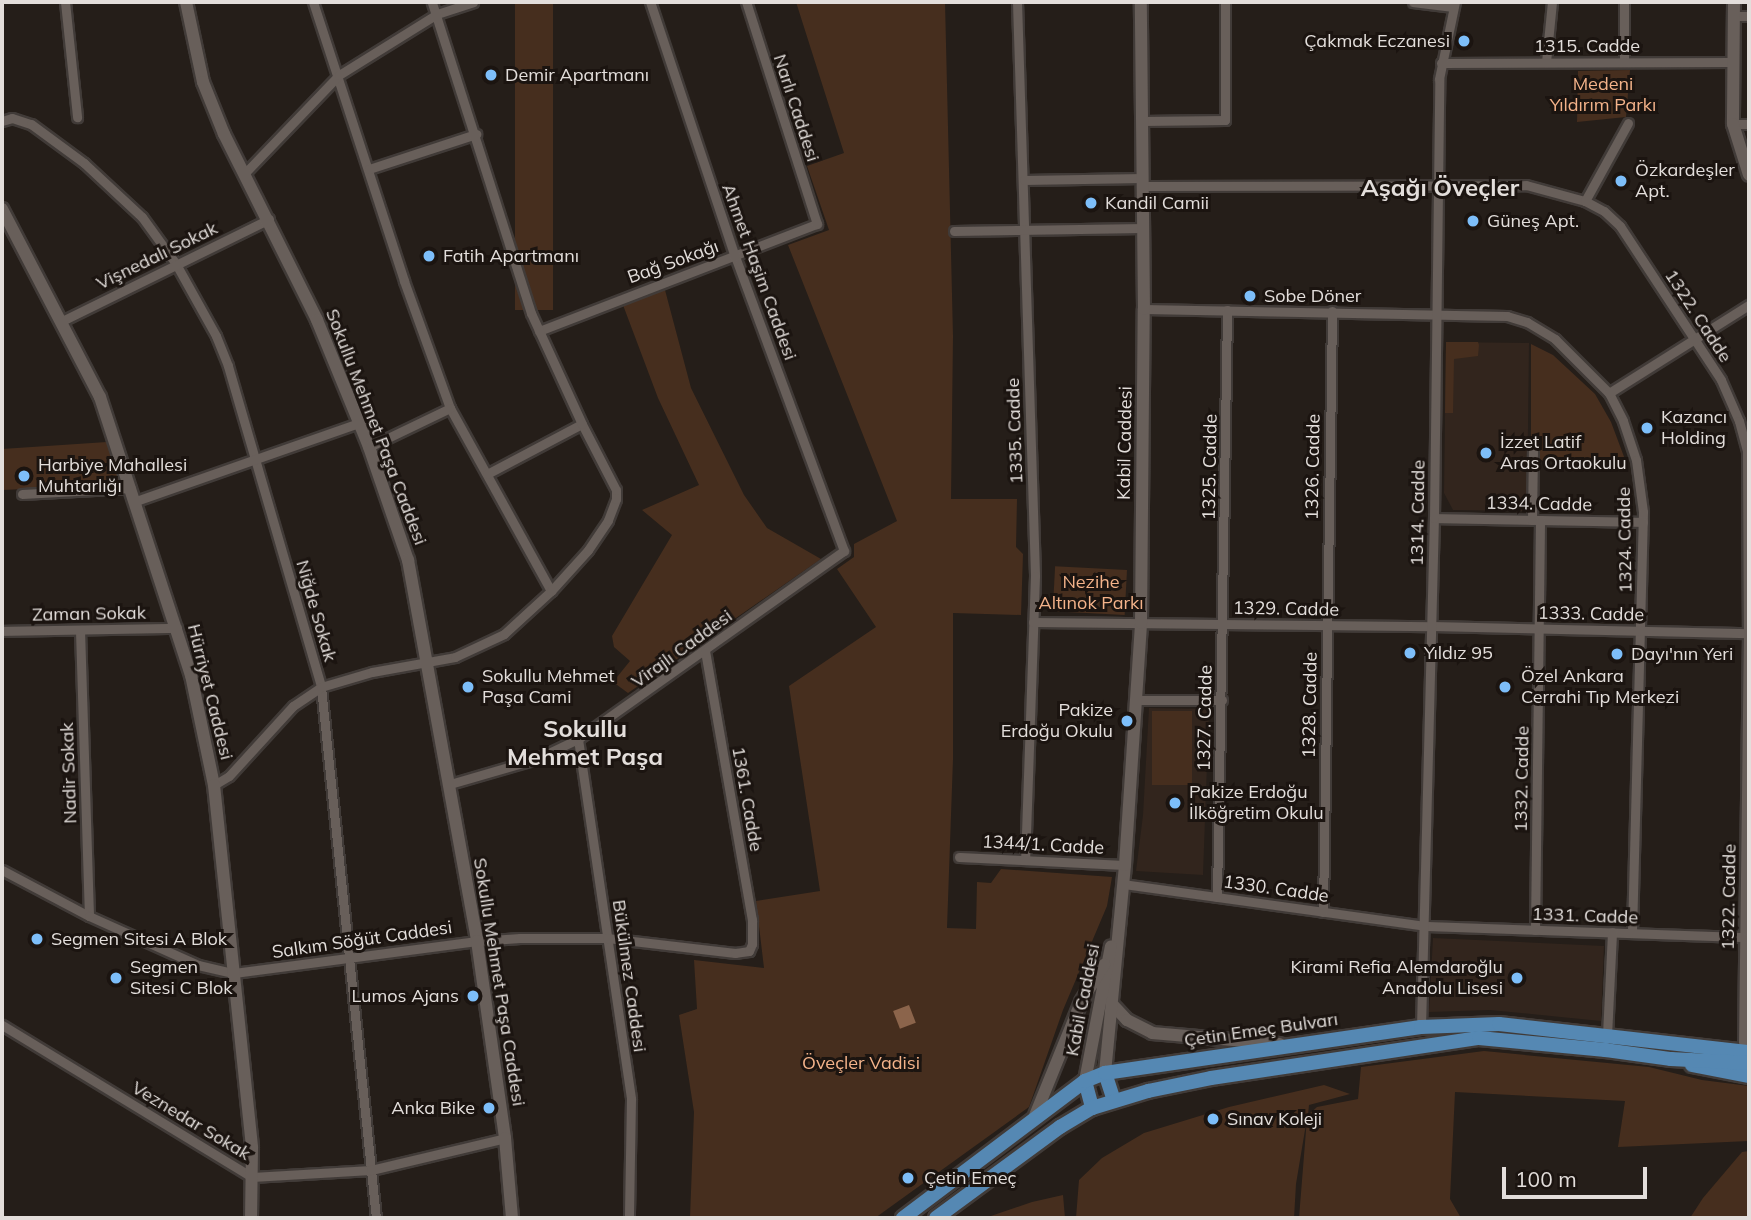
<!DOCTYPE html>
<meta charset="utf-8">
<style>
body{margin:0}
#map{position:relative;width:1751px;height:1220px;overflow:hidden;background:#251e19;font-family:Mulish,sans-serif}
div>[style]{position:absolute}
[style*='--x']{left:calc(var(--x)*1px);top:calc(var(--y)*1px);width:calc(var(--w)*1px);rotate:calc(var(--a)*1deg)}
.built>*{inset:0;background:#32251d}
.green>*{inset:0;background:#462e1e;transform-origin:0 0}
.water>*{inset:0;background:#8b644b;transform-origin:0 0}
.roads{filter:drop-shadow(2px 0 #413b38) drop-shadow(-2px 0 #413b38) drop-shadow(0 2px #413b38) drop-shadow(0 -2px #413b38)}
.street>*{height:9px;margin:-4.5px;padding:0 4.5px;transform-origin:4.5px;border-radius:4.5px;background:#685f5a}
.secondary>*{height:12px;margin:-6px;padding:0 6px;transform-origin:6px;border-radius:6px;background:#685f5a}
.primary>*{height:14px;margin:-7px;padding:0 7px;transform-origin:7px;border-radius:7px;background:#5588b3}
.dots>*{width:19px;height:19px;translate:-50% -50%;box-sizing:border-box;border:4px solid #1b1410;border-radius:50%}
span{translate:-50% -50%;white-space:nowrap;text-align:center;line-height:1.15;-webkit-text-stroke:6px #1b1410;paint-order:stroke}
.poi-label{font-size:18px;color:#e3dedb}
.right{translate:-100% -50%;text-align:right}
.left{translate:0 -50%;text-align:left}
.street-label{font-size:18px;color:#e3dedb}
.park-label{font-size:18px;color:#f4b38a}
.district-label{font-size:24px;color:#e3dedb;font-weight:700}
.frame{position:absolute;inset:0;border:4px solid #e3dedb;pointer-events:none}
.scale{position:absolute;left:1502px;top:1167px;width:145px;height:32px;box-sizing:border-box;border:4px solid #e3dedb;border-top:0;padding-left:9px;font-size:21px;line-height:24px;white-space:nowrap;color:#e3dedb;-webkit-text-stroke:5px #1b1410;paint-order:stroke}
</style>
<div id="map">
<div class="built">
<div style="clip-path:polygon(1446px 342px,1529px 343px,1527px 511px,1453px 510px,1444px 493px)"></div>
<div style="clip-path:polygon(1149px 708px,1209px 709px,1203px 875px,1136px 871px,1143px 815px)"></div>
<div style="clip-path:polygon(1433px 938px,1604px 946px,1601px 1021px,1490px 1010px,1429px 1012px)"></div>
</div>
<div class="green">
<div style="left:515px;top:2px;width:38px;height:308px"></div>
<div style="clip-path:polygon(796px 2px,945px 2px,953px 336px,951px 499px,1017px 499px,1016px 547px,1023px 554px,1021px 615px,953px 613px,953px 759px,947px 928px,976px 929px,977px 882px,991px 883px,1001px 869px,1112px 877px,1107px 906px,1063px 1010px,1029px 1107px,875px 1218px,690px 1218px,694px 1112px,679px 1015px,697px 1009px,694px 960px,764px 968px,756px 901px,820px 891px,789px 686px,876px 627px,837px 569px,854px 557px,854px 544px,897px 521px,788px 245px,829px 230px,807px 166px,844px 153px)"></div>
<div style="clip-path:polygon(1630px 70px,1626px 117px,1577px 122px,1578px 71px)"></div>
<div style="clip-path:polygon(665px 290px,691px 388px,744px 495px,767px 528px,821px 559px,628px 693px,613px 682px,630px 661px,614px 647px,612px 636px,672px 535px,642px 510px,699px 485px,658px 398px,623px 305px)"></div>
<div style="clip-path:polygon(1446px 342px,1478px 342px,1479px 345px,1478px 356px,1454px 359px,1453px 413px,1445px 413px)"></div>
<div style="clip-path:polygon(1531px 344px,1553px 355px,1595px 394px,1611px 422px,1626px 462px,1539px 461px,1538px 448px,1531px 445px)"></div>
<div style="clip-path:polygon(107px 442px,121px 483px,116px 485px,2px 490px,2px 449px)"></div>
<div style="left:1127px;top:570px;width:45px;height:72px;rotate:93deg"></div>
<div style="left:1152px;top:711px;width:40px;height:74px"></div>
<div style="clip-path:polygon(1484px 1051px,1649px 1067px,1702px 1080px,1749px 1086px,1749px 1141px,1618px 1147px,1625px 1101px,1455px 1092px,1450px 1199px,1461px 1218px,1299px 1218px,1307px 1118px,1296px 1184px,1294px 1218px,1076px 1218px,1079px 1180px,1102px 1158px,1144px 1133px,1229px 1107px,1324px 1085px,1350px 1094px,1309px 1105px,1308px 1115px,1317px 1107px,1358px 1099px,1361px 1067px)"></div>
<div style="clip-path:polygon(1749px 1151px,1749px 1218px,1690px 1218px,1703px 1198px,1742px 1152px)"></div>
<div style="clip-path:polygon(1063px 1195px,1065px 1218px,985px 1218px,1032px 1202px)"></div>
</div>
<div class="water">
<div style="left:909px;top:1005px;width:19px;height:17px;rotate:69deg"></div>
</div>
<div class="roads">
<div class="street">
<div style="--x:65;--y:2;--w:116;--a:84"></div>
<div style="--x:313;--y:2;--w:293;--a:71.9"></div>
<div style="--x:404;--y:281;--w:135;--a:70.1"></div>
<div style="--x:450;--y:408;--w:209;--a:61.1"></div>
<div style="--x:1017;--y:2;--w:574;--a:88.2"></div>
<div style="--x:1035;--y:576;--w:284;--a:92"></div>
<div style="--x:1413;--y:2;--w:40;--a:7.1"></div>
<div style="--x:1624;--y:2;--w:60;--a:90"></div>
<div style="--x:1733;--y:16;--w:16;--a:0"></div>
<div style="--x:1546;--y:62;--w:60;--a:-84.3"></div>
<div style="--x:1441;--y:63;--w:292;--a:-0.2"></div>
<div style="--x:2;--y:121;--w:10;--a:-17"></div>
<div style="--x:12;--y:118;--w:20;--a:18"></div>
<div style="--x:31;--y:124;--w:66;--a:36.3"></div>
<div style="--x:84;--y:163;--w:79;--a:43"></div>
<div style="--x:142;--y:217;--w:58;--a:54.1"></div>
<div style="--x:176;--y:264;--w:82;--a:60.9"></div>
<div style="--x:216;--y:336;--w:32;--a:68"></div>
<div style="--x:228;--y:366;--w:334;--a:73.8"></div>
<div style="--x:321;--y:687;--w:534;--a:84.09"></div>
<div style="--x:1142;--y:121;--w:83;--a:-0.7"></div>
<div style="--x:1225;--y:120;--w:118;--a:-90"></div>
<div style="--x:1733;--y:124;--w:16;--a:0"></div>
<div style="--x:369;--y:169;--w:113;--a:-18.1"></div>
<div style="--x:244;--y:174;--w:137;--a:-46.2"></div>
<div style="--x:339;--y:75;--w:115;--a:-31.9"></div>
<div style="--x:437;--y:14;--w:38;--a:-18"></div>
<div style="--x:1024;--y:180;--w:119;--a:-1"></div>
<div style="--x:1143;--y:186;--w:383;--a:-0.1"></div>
<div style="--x:1526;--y:185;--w:61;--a:15.2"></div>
<div style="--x:1585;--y:201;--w:21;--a:28"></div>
<div style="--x:1604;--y:211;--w:22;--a:43"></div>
<div style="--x:1620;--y:226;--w:184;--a:56.7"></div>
<div style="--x:1721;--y:380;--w:45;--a:66.3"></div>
<div style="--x:1739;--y:421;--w:31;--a:75"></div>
<div style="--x:1747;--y:451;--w:182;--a:89.7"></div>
<div style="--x:1748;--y:633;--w:409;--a:90.7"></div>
<div style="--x:1585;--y:201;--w:89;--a:-61.1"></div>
<div style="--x:954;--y:231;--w:189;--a:-0.9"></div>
<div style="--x:1144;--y:309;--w:363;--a:1.1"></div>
<div style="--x:1507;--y:316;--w:21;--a:17"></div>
<div style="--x:1527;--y:322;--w:33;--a:31"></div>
<div style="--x:1555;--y:339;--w:76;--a:45"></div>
<div style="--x:1609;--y:393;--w:31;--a:63"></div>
<div style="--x:1623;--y:421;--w:41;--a:71.6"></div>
<div style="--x:1636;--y:460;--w:52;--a:82.3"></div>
<div style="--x:1643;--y:512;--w:421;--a:91.5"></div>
<div style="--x:60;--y:322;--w:233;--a:-26.2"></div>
<div style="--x:539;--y:331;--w:298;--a:-21.1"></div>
<div style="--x:817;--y:224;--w:233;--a:-107.7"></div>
<div style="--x:1609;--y:393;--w:165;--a:-32.2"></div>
<div style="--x:369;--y:447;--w:90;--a:-25.7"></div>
<div style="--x:487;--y:474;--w:107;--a:-27.8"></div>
<div style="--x:22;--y:494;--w:109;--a:-3.2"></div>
<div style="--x:136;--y:501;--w:236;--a:-19.3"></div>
<div style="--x:1434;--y:518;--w:209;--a:1.1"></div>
<div style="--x:1532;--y:520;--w:69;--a:-89.2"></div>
<div style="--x:1033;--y:622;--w:399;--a:0.6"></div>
<div style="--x:1432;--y:626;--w:317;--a:1.3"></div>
<div style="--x:80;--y:630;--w:286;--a:88.2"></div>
<div style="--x:2;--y:631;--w:175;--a:-1"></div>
<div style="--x:1137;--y:700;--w:85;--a:0"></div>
<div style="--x:578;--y:739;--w:364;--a:81.6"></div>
<div style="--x:631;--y:1099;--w:119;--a:91"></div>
<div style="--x:450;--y:784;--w:90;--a:-16.2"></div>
<div style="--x:536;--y:759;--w:47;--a:-25.5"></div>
<div style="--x:578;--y:739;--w:326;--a:-35.3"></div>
<div style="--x:844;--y:551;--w:314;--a:-110.3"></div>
<div style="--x:735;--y:257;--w:269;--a:-108.4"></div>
<div style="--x:214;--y:785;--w:17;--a:-31"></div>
<div style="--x:229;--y:776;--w:95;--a:-47.6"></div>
<div style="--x:293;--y:706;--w:34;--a:-34"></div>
<div style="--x:321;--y:687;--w:53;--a:-16.4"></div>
<div style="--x:372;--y:672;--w:84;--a:-10.2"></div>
<div style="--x:455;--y:657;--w:54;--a:-25.1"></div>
<div style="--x:504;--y:634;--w:64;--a:-42.5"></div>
<div style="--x:551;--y:591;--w:55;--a:-47.9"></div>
<div style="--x:588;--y:550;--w:36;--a:-56"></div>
<div style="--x:608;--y:520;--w:22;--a:-69"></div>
<div style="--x:616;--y:499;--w:9;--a:-90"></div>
<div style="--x:616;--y:490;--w:74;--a:-117.3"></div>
<div style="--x:582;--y:424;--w:122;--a:-114.7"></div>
<div style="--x:531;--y:313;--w:326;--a:-107.7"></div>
<div style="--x:959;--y:857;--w:166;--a:2.8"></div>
<div style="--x:2;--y:870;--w:98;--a:27.9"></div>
<div style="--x:89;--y:916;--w:120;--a:24.2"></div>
<div style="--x:198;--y:965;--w:37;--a:13"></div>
<div style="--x:234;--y:973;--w:245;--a:-7.5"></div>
<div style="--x:477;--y:941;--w:43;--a:-4"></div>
<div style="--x:520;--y:938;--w:87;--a:0"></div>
<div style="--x:607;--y:938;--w:129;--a:6.7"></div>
<div style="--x:735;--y:953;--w:14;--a:-8"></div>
<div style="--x:749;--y:951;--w:8;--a:-67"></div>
<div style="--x:752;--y:944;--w:24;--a:-90"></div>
<div style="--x:752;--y:920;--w:273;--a:-99.9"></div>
<div style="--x:1123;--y:884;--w:304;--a:7.9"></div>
<div style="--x:1424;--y:926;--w:320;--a:2"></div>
<div style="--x:1217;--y:897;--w:587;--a:-89.02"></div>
<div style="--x:1323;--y:912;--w:601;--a:-89.14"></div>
<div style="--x:1535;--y:930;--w:410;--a:-89.3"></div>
<div style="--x:2;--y:1025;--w:293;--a:31.3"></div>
<div style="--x:252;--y:1177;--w:119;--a:-3.4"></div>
<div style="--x:371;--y:1170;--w:138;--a:-13.4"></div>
<div style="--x:1421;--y:1027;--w:509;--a:-88.54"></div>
<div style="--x:1434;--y:518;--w:439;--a:-89.3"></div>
<div style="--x:1439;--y:79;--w:79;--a:-78.3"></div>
<div style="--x:1607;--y:1035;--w:103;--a:-87.2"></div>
</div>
<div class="secondary">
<div style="--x:186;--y:2;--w:82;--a:78"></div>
<div style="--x:203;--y:82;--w:56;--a:68"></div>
<div style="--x:224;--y:134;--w:208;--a:63.4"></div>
<div style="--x:317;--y:320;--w:137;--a:67.7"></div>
<div style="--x:369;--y:447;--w:120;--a:71"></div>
<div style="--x:408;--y:560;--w:387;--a:79.7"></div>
<div style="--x:477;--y:941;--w:199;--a:81.9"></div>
<div style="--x:505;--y:1138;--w:80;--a:85"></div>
<div style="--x:1734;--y:2;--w:122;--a:90.5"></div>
<div style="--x:1733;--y:124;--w:53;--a:72.6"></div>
<div style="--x:2;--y:209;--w:212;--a:62.5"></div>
<div style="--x:100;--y:397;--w:293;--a:71.9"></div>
<div style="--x:191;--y:675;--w:112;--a:78.2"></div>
<div style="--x:214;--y:785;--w:365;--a:84"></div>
<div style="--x:252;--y:1148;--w:70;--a:90.8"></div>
<div style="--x:1112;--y:1004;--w:22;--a:47"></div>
<div style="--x:1127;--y:1020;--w:28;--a:27"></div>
<div style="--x:1152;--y:1033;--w:128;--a:4.9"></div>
<div style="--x:1105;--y:1073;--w:209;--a:-84.5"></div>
<div style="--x:1125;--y:865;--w:243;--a:-86.2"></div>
<div style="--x:1141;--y:623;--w:314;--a:-89.5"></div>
<div style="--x:1144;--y:309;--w:307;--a:-90.6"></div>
<div style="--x:1085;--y:1081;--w:137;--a:-79.1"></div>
<div style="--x:1034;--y:1118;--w:125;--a:-67.9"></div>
<div style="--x:1081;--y:1002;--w:44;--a:-58.1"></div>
</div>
<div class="primary">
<div style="--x:1692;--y:1065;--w:58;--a:10.9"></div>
<div style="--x:1105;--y:1073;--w:28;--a:72"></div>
<div style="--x:1085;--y:1081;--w:28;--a:75"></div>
<div style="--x:903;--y:1218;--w:228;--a:-37"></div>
<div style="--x:1085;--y:1081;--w:22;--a:-22"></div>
<div style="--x:1105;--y:1073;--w:319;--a:-8.3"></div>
<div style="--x:1421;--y:1027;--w:78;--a:-2.2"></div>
<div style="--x:1499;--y:1024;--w:252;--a:6.4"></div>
<div style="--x:936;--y:1218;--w:154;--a:-36.3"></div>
<div style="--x:1060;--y:1127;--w:37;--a:-31"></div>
<div style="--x:1092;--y:1108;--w:59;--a:-16.9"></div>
<div style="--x:1148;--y:1091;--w:64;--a:-11.7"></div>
<div style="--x:1211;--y:1078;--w:271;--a:-8.5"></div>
<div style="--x:1479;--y:1038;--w:127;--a:5.4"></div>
<div style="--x:1605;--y:1050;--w:67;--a:7.8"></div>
<div style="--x:1671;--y:1059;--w:78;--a:2.9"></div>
</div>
</div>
<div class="dots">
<div style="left:1464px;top:41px;background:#7dbef9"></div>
<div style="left:491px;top:75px;background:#7dbef9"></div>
<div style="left:1621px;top:181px;background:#7dbef9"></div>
<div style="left:1091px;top:203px;background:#7dbef9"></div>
<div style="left:1473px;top:221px;background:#7dbef9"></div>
<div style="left:429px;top:256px;background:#7dbef9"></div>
<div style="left:1250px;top:296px;background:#7dbef9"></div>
<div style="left:1647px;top:428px;background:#7dbef9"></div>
<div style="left:1486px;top:453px;background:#7dbef9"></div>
<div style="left:24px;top:476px;background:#7dbef9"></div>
<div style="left:1410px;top:653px;background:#7dbef9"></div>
<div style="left:1617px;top:654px;background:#7dbef9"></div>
<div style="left:468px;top:687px;background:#7dbef9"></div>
<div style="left:1505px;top:687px;background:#7dbef9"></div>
<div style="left:1127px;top:721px;background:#7dbef9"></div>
<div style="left:1175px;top:803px;background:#7dbef9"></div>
<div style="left:37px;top:939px;background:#7dbef9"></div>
<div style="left:116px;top:978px;background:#7dbef9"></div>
<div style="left:1517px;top:978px;background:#7dbef9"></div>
<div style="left:473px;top:996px;background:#7dbef9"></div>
<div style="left:489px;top:1108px;background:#7dbef9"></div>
<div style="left:1213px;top:1119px;background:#7dbef9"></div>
<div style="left:908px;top:1178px;background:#7dbef9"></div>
</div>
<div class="poi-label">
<span class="right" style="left:1450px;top:41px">Çakmak Eczanesi</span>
<span class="left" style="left:505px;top:75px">Demir Apartmanı</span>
<span class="left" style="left:1635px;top:181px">Özkardeşler<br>Apt.</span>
<span class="left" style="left:1105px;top:203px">Kandil Camii</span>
<span class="left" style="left:1487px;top:221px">Güneş Apt.</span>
<span class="left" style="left:443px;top:256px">Fatih Apartmanı</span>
<span class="left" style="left:1264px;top:296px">Sobe Döner</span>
<span class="left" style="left:1661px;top:428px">Kazancı<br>Holding</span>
<span class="left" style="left:1500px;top:453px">İzzet Latif<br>Aras Ortaokulu</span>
<span class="left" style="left:38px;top:476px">Harbiye Mahallesi<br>Muhtarlığı</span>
<span class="left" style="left:1424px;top:653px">Yıldız 95</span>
<span class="left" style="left:1631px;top:654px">Dayı'nın Yeri</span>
<span class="left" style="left:482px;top:687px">Sokullu Mehmet<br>Paşa Cami</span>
<span class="left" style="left:1521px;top:687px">Özel Ankara<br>Cerrahi Tıp Merkezi</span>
<span class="right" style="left:1113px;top:721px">Pakize<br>Erdoğu Okulu</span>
<span class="left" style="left:1189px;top:803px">Pakize Erdoğu<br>İlköğretim Okulu</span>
<span class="left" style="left:51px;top:939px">Segmen Sitesi A Blok</span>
<span class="left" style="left:130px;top:978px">Segmen<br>Sitesi C Blok</span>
<span class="right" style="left:1503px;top:978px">Kirami Refia Alemdaroğlu<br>Anadolu Lisesi</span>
<span class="right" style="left:459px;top:996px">Lumos Ajans</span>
<span class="right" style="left:475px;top:1108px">Anka Bike</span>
<span class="left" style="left:1227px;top:1119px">Sınav Koleji</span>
<span class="left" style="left:924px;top:1178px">Çetin Emeç</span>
</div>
<div class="street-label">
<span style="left:1587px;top:46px">1315. Cadde</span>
<span style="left:796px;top:108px;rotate:72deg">Narlı Caddesi</span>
<span style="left:157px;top:256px;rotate:-26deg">Vişnedalı Sokak</span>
<span style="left:673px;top:262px;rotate:-20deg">Bağ Sokağı</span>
<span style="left:759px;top:272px;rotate:70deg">Ahmet Haşim Caddesi</span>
<span style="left:1698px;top:316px;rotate:57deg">1322. Cadde</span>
<span style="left:376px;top:427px;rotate:69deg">Sokullu Mehmet Paşa Caddesi</span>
<span style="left:1015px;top:431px;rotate:-92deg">1335. Cadde</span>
<span style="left:1125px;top:443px;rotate:-89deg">Kabil Caddesi</span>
<span style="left:1210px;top:467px;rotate:-89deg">1325. Cadde</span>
<span style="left:1313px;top:467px;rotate:-89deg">1326. Cadde</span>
<span style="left:1539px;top:504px;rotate:1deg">1334. Cadde</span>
<span style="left:1418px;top:513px;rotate:-89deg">1314. Cadde</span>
<span style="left:1625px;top:540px;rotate:-91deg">1324. Cadde</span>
<span style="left:1286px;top:609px;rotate:1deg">1329. Cadde</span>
<span style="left:316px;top:611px;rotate:74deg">Niğde Sokak</span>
<span style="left:89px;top:614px;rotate:-1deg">Zaman Sokak</span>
<span style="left:1591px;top:614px;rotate:1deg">1333. Cadde</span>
<span style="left:682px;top:649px;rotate:-36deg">Virajlı Caddesi</span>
<span style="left:210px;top:692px;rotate:76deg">Hürriyet Caddesi</span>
<span style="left:1310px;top:705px;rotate:-89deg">1328. Cadde</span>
<span style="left:1205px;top:718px;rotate:-89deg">1327. Cadde</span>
<span style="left:69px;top:773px;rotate:-92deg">Nadir Sokak</span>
<span style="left:1522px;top:779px;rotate:-89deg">1332. Cadde</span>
<span style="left:747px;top:799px;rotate:80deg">1361. Cadde</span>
<span style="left:1043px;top:845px;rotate:3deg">1344/1. Cadde</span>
<span style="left:1276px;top:889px;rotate:8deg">1330. Cadde</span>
<span style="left:1729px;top:897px;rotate:-89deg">1322. Cadde</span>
<span style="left:1585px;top:916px;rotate:2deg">1331. Cadde</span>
<span style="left:362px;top:940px;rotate:-8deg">Salkım Söğüt Caddesi</span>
<span style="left:629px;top:976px;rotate:82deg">Bükülmez Caddesi</span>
<span style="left:499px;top:982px;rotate:81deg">Sokullu Mehmet Paşa Caddesi</span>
<span style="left:1083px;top:1000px;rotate:-79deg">Kabil Caddesi</span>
<span style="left:1261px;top:1030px;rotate:-8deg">Çetin Emeç Bulvarı</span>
<span style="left:191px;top:1121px;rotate:31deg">Veznedar Sokak</span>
</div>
<div class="park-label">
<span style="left:1603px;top:95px">Medeni<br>Yıldırım Parkı</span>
<span style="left:1091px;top:593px">Nezihe<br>Altınok Parkı</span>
<span style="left:861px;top:1063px">Öveçler Vadisi</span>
</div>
<div class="district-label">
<span style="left:1440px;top:188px">Aşağı Öveçler</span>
<span style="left:585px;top:743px">Sokullu<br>Mehmet Paşa</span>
</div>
<div class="frame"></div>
<div class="scale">100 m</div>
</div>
